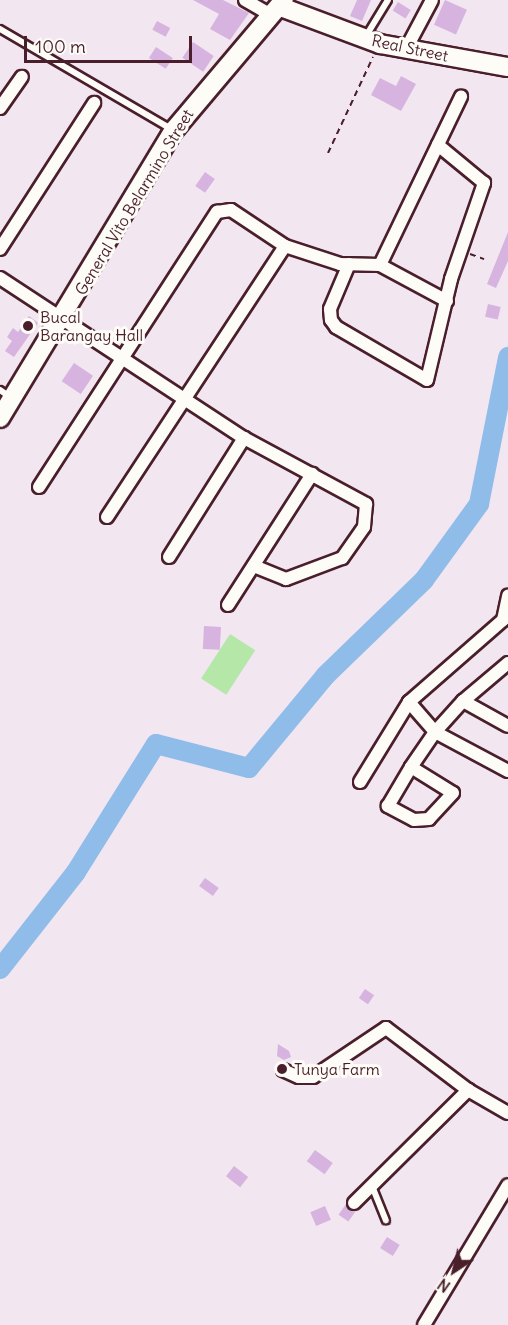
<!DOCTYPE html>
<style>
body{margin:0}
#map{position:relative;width:508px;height:1325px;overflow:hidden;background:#f2e6f0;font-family:Delius,sans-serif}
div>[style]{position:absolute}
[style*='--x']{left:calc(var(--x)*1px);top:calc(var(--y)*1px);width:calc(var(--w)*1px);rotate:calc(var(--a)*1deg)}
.green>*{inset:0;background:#b4e7a8;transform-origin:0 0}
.river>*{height:20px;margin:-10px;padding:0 10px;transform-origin:10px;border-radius:10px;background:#90bce9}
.building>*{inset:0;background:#d7b4df;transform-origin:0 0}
.path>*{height:2px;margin-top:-1px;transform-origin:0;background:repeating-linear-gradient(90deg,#4a1f2b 0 6px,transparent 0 10.5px)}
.roads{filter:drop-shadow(2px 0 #4a1f2b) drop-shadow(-2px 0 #4a1f2b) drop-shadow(0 2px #4a1f2b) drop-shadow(0 -2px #4a1f2b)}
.lane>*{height:6px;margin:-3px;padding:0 3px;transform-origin:3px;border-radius:3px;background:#fdfcf7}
.street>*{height:12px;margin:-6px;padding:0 6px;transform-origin:6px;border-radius:6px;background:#fdfcf7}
.secondary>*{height:18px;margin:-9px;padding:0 9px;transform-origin:9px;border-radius:9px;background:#fdfcf7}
.dots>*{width:16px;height:16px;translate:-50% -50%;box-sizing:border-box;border:3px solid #fdfcf7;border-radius:50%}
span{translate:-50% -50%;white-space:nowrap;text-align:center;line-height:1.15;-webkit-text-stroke:6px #fdfcf7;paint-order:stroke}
.street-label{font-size:16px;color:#4a1f2b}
.poi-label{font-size:16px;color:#4a1f2b}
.left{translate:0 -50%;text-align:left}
.north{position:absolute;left:424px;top:1241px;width:60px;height:60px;-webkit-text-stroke:4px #fdfcf7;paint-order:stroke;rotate:215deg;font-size:16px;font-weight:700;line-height:24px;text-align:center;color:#4a1f2b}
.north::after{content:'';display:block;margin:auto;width:21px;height:27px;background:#4a1f2b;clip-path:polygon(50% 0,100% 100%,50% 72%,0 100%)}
.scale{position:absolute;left:24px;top:36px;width:168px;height:27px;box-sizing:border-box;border:3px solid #4a1f2b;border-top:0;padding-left:8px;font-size:18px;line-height:21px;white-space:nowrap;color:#4a1f2b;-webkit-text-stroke:4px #fdfcf7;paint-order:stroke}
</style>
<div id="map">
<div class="green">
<div style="left:230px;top:634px;width:30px;height:53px;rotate:33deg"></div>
</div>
<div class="river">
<div style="--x:0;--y:969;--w:123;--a:-51.9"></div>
<div style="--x:76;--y:872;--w:151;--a:-58"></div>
<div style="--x:156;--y:744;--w:96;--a:14.5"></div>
<div style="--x:249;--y:768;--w:119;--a:-50.4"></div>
<div style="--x:325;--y:676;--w:138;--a:-44.1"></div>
<div style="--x:424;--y:580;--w:94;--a:-54.1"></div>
<div style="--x:479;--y:504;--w:150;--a:-78.8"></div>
</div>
<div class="building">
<div style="clip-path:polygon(193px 0,223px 0,249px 13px,230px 40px,210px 29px,219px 14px)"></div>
<div style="clip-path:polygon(357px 0,371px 0,362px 21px,350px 16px)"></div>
<div style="left:445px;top:0;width:24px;height:27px;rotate:24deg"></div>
<div style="left:398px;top:2px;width:15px;height:10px;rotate:32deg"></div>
<div style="left:157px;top:21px;width:15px;height:10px;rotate:28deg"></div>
<div style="left:193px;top:42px;width:25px;height:19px;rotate:34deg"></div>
<div style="left:156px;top:47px;width:20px;height:13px;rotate:33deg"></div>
<div style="clip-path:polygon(401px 76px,416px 84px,401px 111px,371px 95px,380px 78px,396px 86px)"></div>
<div style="left:205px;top:172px;width:12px;height:17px;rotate:35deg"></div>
<div style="clip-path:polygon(508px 232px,508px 261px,496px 288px,487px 284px)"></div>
<div style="left:488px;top:304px;width:13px;height:13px;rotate:13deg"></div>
<div style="clip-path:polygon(29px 316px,38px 323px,14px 357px,5px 351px,12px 341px,7px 337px,13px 328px,18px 332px)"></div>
<div style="left:74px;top:363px;width:23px;height:22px;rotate:34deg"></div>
<div style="left:204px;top:626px;width:17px;height:23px;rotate:3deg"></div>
<div style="left:205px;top:878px;width:17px;height:10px;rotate:36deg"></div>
<div style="left:365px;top:989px;width:11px;height:11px;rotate:34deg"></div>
<div style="clip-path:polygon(278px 1044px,289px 1051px,291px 1057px,284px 1060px,277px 1056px)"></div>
<div style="left:315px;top:1150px;width:22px;height:14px;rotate:36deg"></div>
<div style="left:234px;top:1166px;width:18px;height:13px;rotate:38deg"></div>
<div style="left:346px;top:1204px;width:12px;height:13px;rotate:35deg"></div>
<div style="left:325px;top:1206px;width:15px;height:16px;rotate:67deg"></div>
<div style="left:387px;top:1237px;width:15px;height:13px;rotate:32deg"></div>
</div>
<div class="path">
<div style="--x:328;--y:153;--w:106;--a:-64.9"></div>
<div style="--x:470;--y:254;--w:15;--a:20"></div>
</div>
<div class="roads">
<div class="lane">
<div style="--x:0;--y:29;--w:200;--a:30.3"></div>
<div style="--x:366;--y:36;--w:42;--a:-58.6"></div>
<div style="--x:0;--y:390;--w:12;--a:35"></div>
<div style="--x:372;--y:1186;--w:37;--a:68"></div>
</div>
<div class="street">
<div style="--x:245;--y:0;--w:28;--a:30"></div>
<div style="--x:406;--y:49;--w:55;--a:-62"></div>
<div style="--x:0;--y:108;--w:38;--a:-55"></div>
<div style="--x:0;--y:249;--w:174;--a:-57.2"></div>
<div style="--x:349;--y:264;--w:49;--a:112.9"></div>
<div style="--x:330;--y:309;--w:11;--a:85"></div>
<div style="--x:331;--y:320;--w:9;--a:54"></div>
<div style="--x:336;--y:327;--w:105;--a:30.2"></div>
<div style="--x:427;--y:380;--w:104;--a:-76.6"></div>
<div style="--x:451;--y:279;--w:102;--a:-71"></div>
<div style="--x:484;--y:183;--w:60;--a:-140.4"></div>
<div style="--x:380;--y:265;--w:187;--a:-64.3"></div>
<div style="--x:0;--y:278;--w:292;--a:33.3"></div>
<div style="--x:244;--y:438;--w:139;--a:28.4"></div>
<div style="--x:366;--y:504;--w:23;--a:95"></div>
<div style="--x:364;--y:527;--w:38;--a:125"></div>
<div style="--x:342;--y:558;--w:60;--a:159.4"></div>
<div style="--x:286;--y:579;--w:35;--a:-158"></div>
<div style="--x:39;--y:487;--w:328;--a:-57.1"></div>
<div style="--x:217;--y:212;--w:14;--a:-8"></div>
<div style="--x:231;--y:210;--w:65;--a:33.7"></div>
<div style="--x:285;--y:246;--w:58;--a:18.1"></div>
<div style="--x:340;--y:264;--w:40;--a:1.4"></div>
<div style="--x:380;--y:265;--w:76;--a:28.2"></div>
<div style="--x:107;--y:517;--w:324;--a:-56.7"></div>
<div style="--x:169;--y:557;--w:141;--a:-57.8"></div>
<div style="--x:228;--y:605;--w:156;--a:-57.3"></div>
<div style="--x:508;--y:663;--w:59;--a:139.8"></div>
<div style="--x:463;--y:701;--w:51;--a:29.1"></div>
<div style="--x:409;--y:702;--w:40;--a:49"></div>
<div style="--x:435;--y:732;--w:83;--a:28.1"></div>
<div style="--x:411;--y:767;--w:49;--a:31.8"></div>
<div style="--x:453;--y:793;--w:35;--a:133"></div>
<div style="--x:429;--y:819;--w:15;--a:176"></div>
<div style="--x:414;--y:820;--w:30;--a:-152"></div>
<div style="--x:388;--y:806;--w:45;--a:-59.5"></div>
<div style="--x:411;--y:767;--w:42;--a:-55.6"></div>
<div style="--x:435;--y:732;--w:42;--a:-47.9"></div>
<div style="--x:360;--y:782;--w:94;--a:-58.5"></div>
<div style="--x:409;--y:702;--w:125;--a:-41.1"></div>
<div style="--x:503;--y:620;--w:25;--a:-78"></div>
<div style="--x:283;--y:1070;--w:17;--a:24"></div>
<div style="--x:299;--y:1077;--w:14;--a:0"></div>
<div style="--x:313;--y:1077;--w:88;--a:-33.9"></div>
<div style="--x:386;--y:1028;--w:103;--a:37.1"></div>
<div style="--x:468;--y:1090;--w:46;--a:29.9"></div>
<div style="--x:354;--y:1203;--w:161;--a:-44.7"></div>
<div style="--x:424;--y:1325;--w:163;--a:-59"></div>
</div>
<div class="secondary">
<div style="--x:281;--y:7;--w:106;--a:20.5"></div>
<div style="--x:380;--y:44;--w:130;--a:10.2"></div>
<div style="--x:0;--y:418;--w:336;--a:-58.9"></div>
<div style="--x:174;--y:130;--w:170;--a:-49.8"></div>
</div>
</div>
<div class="dots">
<div style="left:28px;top:326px;background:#4a1f2b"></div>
<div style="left:282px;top:1069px;background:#4a1f2b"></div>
</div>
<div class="street-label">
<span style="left:410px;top:48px;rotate:12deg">Real Street</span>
<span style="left:134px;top:202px;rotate:-59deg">General Vito Belarmino Street</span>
</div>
<div class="poi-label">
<span class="left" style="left:40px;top:326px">Bucal<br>Barangay Hall</span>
<span class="left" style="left:294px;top:1069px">Tunya Farm</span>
</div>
<div class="north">N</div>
<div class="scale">100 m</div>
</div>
